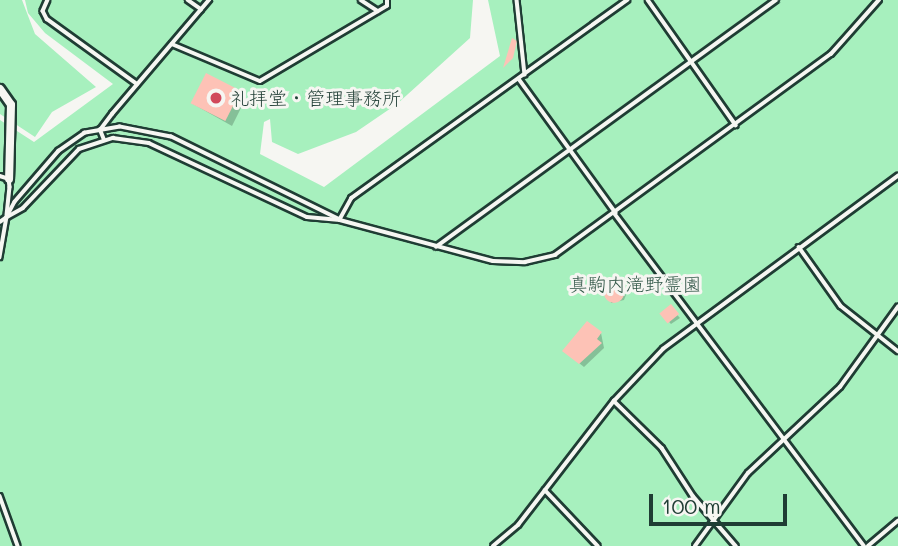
<!DOCTYPE html>
<meta charset="utf-8">
<style>
body{margin:0}
#map{position:relative;width:898px;height:546px;overflow:hidden;background:#f6f6f2;font-family:Mali,"Klee One",sans-serif}
div>[style]{position:absolute}
[style*='--x']{left:calc(var(--x)*1px);top:calc(var(--y)*1px);width:calc(var(--w)*1px);rotate:calc(var(--a)*1deg)}
.green>*{inset:0;background:#a7f0be}
.shadow>*{inset:0;background:#0003}
.building>*{inset:0;background:#fdc2b6;transform-origin:0 0}
.round{border-radius:50%}
.roads{filter:drop-shadow(2px 0 #1f3d34) drop-shadow(-2px 0 #1f3d34) drop-shadow(0 2px #1f3d34) drop-shadow(0 -2px #1f3d34)}
.service>*{height:3.5px;margin:-1.75px;padding:0 1.75px;transform-origin:1.75px;border-radius:1.75px;background:#f6f6f2}
.minor>*{height:8px;margin:-4px;padding:0 4px;transform-origin:4px;border-radius:4px;background:#f6f6f2}
.dots>*{width:19px;height:19px;translate:-50% -50%;box-sizing:border-box;border:4px solid #f6f6f2;border-radius:50%}
span{translate:-50% -50%;white-space:nowrap;text-align:center;line-height:1.15;-webkit-text-stroke:6px #f6f6f2;paint-order:stroke}
.poi-label{font-size:19px;color:#1f3d34}
.left{translate:0 -50%;text-align:left}
.park-label{font-size:19px;color:#335849}
.scale{position:absolute;left:649px;top:494px;width:138px;height:32px;box-sizing:border-box;border:4px solid #1f3d34;border-top:0;padding-left:9px;font-size:21px;line-height:24px;white-space:nowrap;color:#1f3d34;-webkit-text-stroke:5px #f6f6f2;paint-order:stroke}
</style>
<div id="map">
<div class="green">
<div style="clip-path:polygon(0 0,22px 0,35px 34px,96px 87px,52px 112px,35px 137px,0 114px)"></div>
<div style="clip-path:polygon(25px 0,473px 0,470px 38px,397px 104px,356px 132px,298px 154px,272px 142px,270px 119px,264px 122px,260px 154px,324px 187px,500px 56px,488px 0,898px 0,898px 546px,0 546px,0 120px,34px 142px,113px 84px,45px 33px,28px 13px)"></div>
</div>
<div class="shadow">
<div style="clip-path:polygon(240px 92px,246px 98px,232px 126px,193px 104px)"></div>
<div style="clip-path:polygon(618px 286px,626px 295px,624px 300px,611px 303px,608px 288px)"></div>
<div style="clip-path:polygon(670px 307px,680px 318px,671px 324px,661px 313px)"></div>
<div style="clip-path:polygon(601px 333px,604px 348px,584px 367px,569px 355px)"></div>
</div>
<div class="building">
<div style="clip-path:polygon(512px 38px,517px 41px,513px 58px,503px 68px)"></div>
<div style="left:206px;top:73px;width:39px;height:34px;rotate:27deg"></div>
<div class="round" style="left:604px;top:283px;width:20px;height:20px"></div>
<div style="left:671px;top:304px;width:13px;height:15px;rotate:51deg"></div>
<div style="clip-path:polygon(587px 321px,602px 332px,597px 339px,602px 343px,579px 364px,562px 351px)"></div>
</div>
<div class="roads">
<div class="service">
<div style="--x:48;--y:0;--w:12;--a:114"></div>
<div style="--x:43;--y:11;--w:9;--a:63"></div>
<div style="--x:47;--y:19;--w:111;--a:35.8"></div>
<div style="--x:188;--y:0;--w:16;--a:35"></div>
<div style="--x:361;--y:0;--w:20;--a:33"></div>
<div style="--x:517;--y:0;--w:75;--a:83.9"></div>
<div style="--x:628;--y:0;--w:340;--a:144.3"></div>
<div style="--x:352;--y:198;--w:25;--a:119"></div>
<div style="--x:340;--y:220;--w:158;--a:15"></div>
<div style="--x:493;--y:261;--w:32;--a:2"></div>
<div style="--x:525;--y:262;--w:31;--a:-13"></div>
<div style="--x:555;--y:255;--w:341;--a:-36.1"></div>
<div style="--x:831;--y:54;--w:72;--a:-48.4"></div>
<div style="--x:648;--y:0;--w:153;--a:54.9"></div>
<div style="--x:172;--y:44;--w:95;--a:22.8"></div>
<div style="--x:260;--y:81;--w:147;--a:-30.6"></div>
<div style="--x:387;--y:6;--w:6;--a:-90"></div>
<div style="--x:519;--y:79;--w:165;--a:54.1"></div>
<div style="--x:104;--y:140;--w:11;--a:-112"></div>
<div style="--x:100;--y:130;--w:20;--a:-53"></div>
<div style="--x:112;--y:114;--w:150;--a:-49.6"></div>
<div style="--x:0;--y:176;--w:9;--a:18"></div>
<div style="--x:9;--y:179;--w:8;--a:83"></div>
<div style="--x:10;--y:187;--w:28;--a:96"></div>
<div style="--x:615;--y:214;--w:415;--a:53.1"></div>
<div style="--x:0;--y:222;--w:9;--a:-36"></div>
<div style="--x:7;--y:217;--w:18;--a:-29"></div>
<div style="--x:23;--y:208;--w:81;--a:-46.5"></div>
<div style="--x:79;--y:149;--w:36;--a:-18"></div>
<div style="--x:113;--y:138;--w:36;--a:8"></div>
<div style="--x:149;--y:143;--w:174;--a:25.1"></div>
<div style="--x:307;--y:217;--w:33;--a:5"></div>
<div style="--x:340;--y:220;--w:188;--a:-153.8"></div>
<div style="--x:171;--y:137;--w:52;--a:-168.9"></div>
<div style="--x:120;--y:127;--w:36;--a:170"></div>
<div style="--x:85;--y:133;--w:32;--a:145"></div>
<div style="--x:59;--y:151;--w:67;--a:130.8"></div>
<div style="--x:15;--y:202;--w:17;--a:118"></div>
<div style="--x:7;--y:217;--w:41;--a:99.9"></div>
<div style="--x:436;--y:247;--w:420;--a:-36"></div>
<div style="--x:799;--y:247;--w:72;--a:54.6"></div>
<div style="--x:841;--y:306;--w:73;--a:38.3"></div>
<div style="--x:614;--y:401;--w:67;--a:44.4"></div>
<div style="--x:662;--y:448;--w:57;--a:57.1"></div>
<div style="--x:693;--y:496;--w:66;--a:49.3"></div>
<div style="--x:545;--y:490;--w:77;--a:46.6"></div>
<div style="--x:0;--y:496;--w:53;--a:70.2"></div>
<div style="--x:493;--y:546;--w:33;--a:-40"></div>
<div style="--x:518;--y:525;--w:157;--a:-52.3"></div>
<div style="--x:614;--y:401;--w:71;--a:-46.7"></div>
<div style="--x:663;--y:349;--w:292;--a:-36.4"></div>
<div style="--x:695;--y:546;--w:90;--a:-54"></div>
<div style="--x:748;--y:473;--w:126;--a:-43.1"></div>
<div style="--x:840;--y:387;--w:99;--a:-54.1"></div>
<div style="--x:868;--y:546;--w:39;--a:-40"></div>
</div>
<div class="minor">
<div style="--x:0;--y:89;--w:19;--a:55"></div>
<div style="--x:11;--y:105;--w:74;--a:91.5"></div>
</div>
</div>
<div class="dots">
<div style="left:216px;top:98px;background:#d1495b"></div>
</div>
<div class="poi-label">
<span class="left" style="left:230px;top:98px">礼拝堂・管理事務所</span>
</div>
<div class="park-label">
<span style="left:635px;top:284px">真駒内滝野霊園</span>
</div>
<div class="scale">100 m</div>
</div>
